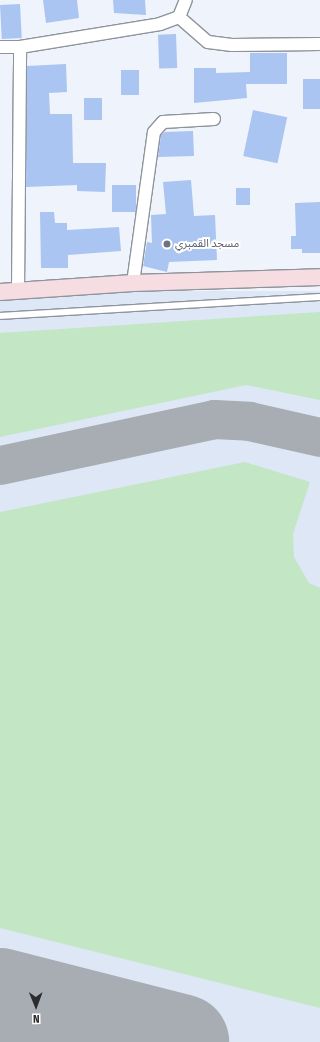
<!DOCTYPE html>
<meta charset="utf-8">
<style>
body{margin:0}
#map{position:relative;width:320px;height:1042px;overflow:hidden;background:#eef3fc;font-family:"Fira Sans Condensed","Noto Sans Arabic",sans-serif}
div>[style]{position:absolute}
[style*='--x']{left:calc(var(--x)*1px);top:calc(var(--y)*1px);width:calc(var(--w)*1px);rotate:calc(var(--a)*1deg)}
.built>*{inset:0;background:#dee7f6;transform-origin:0 0}
.green>*{inset:0;background:#c3e6c4}
.taxiway>*{height:39px;margin:-19.5px;padding:0 19.5px;transform-origin:19.5px;border-radius:19.5px;background:#a8acb3}
.runway>*{height:96px;margin:-48px;padding:0 48px;transform-origin:48px;border-radius:48px;background:#a8acb3}
.building>*{inset:0;background:#aac5f1;transform-origin:0 0}
.roads{filter:drop-shadow(1px 0 #8f949c) drop-shadow(-1px 0 #8f949c) drop-shadow(0 1px #8f949c) drop-shadow(0 -1px #8f949c)}
.lane>*{height:6px;margin:-3px;padding:0 3px;transform-origin:3px;border-radius:3px;background:#fff}
.street>*{height:12px;margin:-6px;padding:0 6px;transform-origin:6px;border-radius:6px;background:#fff}
.secondary>*{height:16px;margin:-8px;padding:0 8px;transform-origin:8px;border-radius:8px;background:#f6dde1}
.dots>*{width:11px;height:11px;translate:-50% -50%;box-sizing:border-box;border:2px solid #fff;border-radius:50%}
span{translate:-50% -50%;white-space:nowrap;text-align:center;line-height:1.15;-webkit-text-stroke:4px #fff;paint-order:stroke}
.worship-label{font-size:11px;color:#5b616d}
.left{translate:0 -50%;text-align:left}
.north{position:absolute;left:16px;top:986px;width:40px;height:40px;-webkit-text-stroke:3px #fff;paint-order:stroke;rotate:179deg;font-size:11px;font-weight:700;line-height:16px;text-align:center;color:#2a2c2f}
.north::after{content:'';display:block;margin:auto;width:14px;height:18px;background:#2a2c2f;clip-path:polygon(50% 0,100% 100%,50% 72%,0 100%)}
</style>
<div id="map">
<div class="built">
<div style="left:320px;top:291px;width:751px;height:321px;rotate:90deg"></div>
</div>
<div class="green">
<div style="clip-path:polygon(320px 312px,320px 400px,246px 385px,0 437px,0 333px)"></div>
<div style="clip-path:polygon(245px 462px,310px 482px,293px 534px,294px 557px,309px 583px,320px 588px,320px 1008px,0 928px,0 512px)"></div>
</div>
<div class="taxiway">
<div style="--x:0;--y:465;--w:219;--a:-12.1"></div>
<div style="--x:214;--y:419;--w:35;--a:3"></div>
<div style="--x:249;--y:421;--w:73;--a:12.7"></div>
</div>
<div class="runway">
<div style="--x:0;--y:996;--w:187;--a:14.3"></div>
</div>
<div class="building">
<div style="clip-path:polygon(43px 0,77px 0,79px 18px,46px 23px)"></div>
<div style="clip-path:polygon(113px 0,145px 0,146px 15px,114px 13px)"></div>
<div style="left:20px;top:4px;width:34px;height:20px;rotate:87deg"></div>
<div style="left:176px;top:34px;width:34px;height:18px;rotate:88deg"></div>
<div style="clip-path:polygon(250px 53px,287px 53px,287px 84px,246px 84px,247px 98px,194px 103px,194px 68px,216px 68px,216px 73px,250px 72px)"></div>
<div style="clip-path:polygon(66px 64px,67px 92px,49px 93px,50px 114px,72px 114px,73px 163px,106px 163px,105px 192px,77px 191px,77px 185px,26px 187px,27px 66px)"></div>
<div style="left:121px;top:70px;width:18px;height:25px"></div>
<div style="left:320px;top:79px;width:30px;height:17px;rotate:90deg"></div>
<div style="left:84px;top:98px;width:18px;height:22px"></div>
<div style="left:253px;top:110px;width:35px;height:47px;rotate:12deg"></div>
<div style="clip-path:polygon(193px 131px,194px 156px,158px 157px,161px 135px,165px 132px)"></div>
<div style="clip-path:polygon(191px 180px,194px 216px,215px 215px,217px 260px,169px 262px,167px 272px,143px 266px,147px 242px,152px 243px,151px 215px,166px 214px,163px 182px)"></div>
<div style="left:112px;top:185px;width:24px;height:27px"></div>
<div style="left:236px;top:188px;width:14px;height:17px"></div>
<div style="clip-path:polygon(320px 202px,320px 253px,302px 253px,302px 249px,291px 249px,291px 236px,296px 236px,295px 203px)"></div>
<div style="clip-path:polygon(40px 212px,54px 212px,55px 223px,67px 223px,67px 230px,119px 227px,121px 251px,68px 255px,68px 268px,41px 268px)"></div>
</div>
<div class="roads">
<div class="lane">
<div style="--x:0;--y:316;--w:321;--a:-3.4"></div>
</div>
<div class="street">
<div style="--x:179;--y:17;--w:38;--a:41"></div>
<div style="--x:208;--y:42;--w:24;--a:7"></div>
<div style="--x:232;--y:45;--w:88;--a:-0.7"></div>
<div style="--x:0;--y:47;--w:20;--a:0"></div>
<div style="--x:20;--y:47;--w:142;--a:-9.3"></div>
<div style="--x:160;--y:24;--w:20;--a:-20"></div>
<div style="--x:179;--y:17;--w:18;--a:-68"></div>
<div style="--x:133;--y:283;--w:152;--a:-82.1"></div>
<div style="--x:154;--y:132;--w:13;--a:-48"></div>
<div style="--x:163;--y:122;--w:51;--a:-3.4"></div>
<div style="--x:18;--y:291;--w:244;--a:-89.5"></div>
</div>
<div class="secondary">
<div style="--x:0;--y:292;--w:133;--a:-3.9"></div>
<div style="--x:133;--y:283;--w:187;--a:-1.8"></div>
</div>
</div>
<div class="dots">
<div style="left:167px;top:244px;background:#6b7280"></div>
</div>
<div class="worship-label">
<span class="left" style="left:175px;top:244px">مسجد القمبري</span>
</div>
<div class="north">N</div>
</div>
